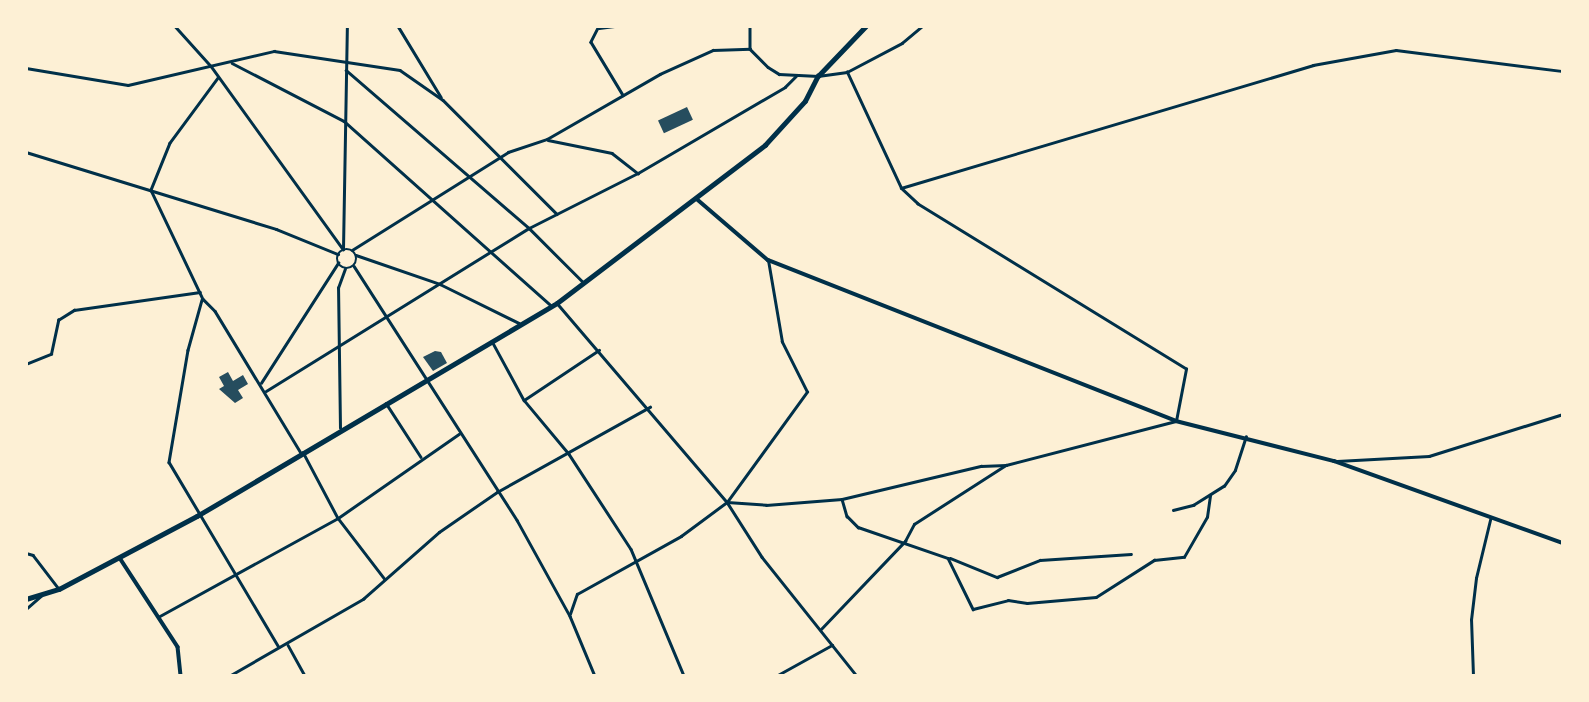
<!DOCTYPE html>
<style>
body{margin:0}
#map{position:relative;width:1589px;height:702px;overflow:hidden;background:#fdf0d5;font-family:Karla,sans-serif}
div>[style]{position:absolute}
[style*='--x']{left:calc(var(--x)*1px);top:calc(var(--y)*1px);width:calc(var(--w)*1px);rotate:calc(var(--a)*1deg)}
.building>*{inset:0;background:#264d5e;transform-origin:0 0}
.minor>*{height:2.5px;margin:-1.25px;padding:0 1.25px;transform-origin:1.25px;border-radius:1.25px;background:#003049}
.minor>.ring{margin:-1.25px;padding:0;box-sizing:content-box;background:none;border:2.5px solid #003049;border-radius:50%}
.tertiary>*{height:3.5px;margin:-1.75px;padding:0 1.75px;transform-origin:1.75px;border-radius:1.75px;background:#003049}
.secondary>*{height:4.5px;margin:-2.25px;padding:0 2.25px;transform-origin:2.25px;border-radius:2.25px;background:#003049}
span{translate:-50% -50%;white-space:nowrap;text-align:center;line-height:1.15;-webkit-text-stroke:5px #fdf0d5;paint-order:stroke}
.frame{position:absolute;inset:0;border:28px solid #fdf0d5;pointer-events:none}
</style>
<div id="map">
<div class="building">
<div style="left:687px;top:107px;width:14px;height:32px;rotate:65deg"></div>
<div style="clip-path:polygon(435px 351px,441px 352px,447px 363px,433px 371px,423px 357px)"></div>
<div style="clip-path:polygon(228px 372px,233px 381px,243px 375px,248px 384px,238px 390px,243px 398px,235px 403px,219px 389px,224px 386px,219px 377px)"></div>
</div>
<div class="minor">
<div style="--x:175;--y:26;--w:54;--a:48"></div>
<div style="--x:211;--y:66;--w:226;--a:54.2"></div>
<div style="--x:398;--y:26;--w:83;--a:58.8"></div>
<div style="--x:599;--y:26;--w:18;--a:117"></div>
<div style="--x:591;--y:42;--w:62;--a:58.9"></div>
<div style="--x:750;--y:26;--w:23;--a:90"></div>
<div style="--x:750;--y:49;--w:25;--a:45"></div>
<div style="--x:768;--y:67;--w:13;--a:32"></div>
<div style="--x:779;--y:74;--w:39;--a:3"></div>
<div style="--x:818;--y:76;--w:29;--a:-8"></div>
<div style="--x:847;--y:72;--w:62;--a:-27.8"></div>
<div style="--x:902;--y:43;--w:26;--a:-40"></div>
<div style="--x:599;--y:28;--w:17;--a:-7"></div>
<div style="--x:232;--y:63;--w:126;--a:27.4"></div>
<div style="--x:344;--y:121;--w:278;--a:41.7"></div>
<div style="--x:26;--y:68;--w:103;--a:9.5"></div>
<div style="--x:128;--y:85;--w:150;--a:-13.1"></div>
<div style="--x:274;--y:51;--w:127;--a:8.6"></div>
<div style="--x:400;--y:70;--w:52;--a:34.9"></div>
<div style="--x:443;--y:100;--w:161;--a:45"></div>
<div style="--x:346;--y:70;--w:242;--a:40.8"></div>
<div style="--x:529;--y:228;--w:75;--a:45"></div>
<div style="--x:218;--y:78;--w:81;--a:126.4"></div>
<div style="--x:170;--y:143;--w:51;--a:112"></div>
<div style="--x:151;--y:190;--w:121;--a:64.5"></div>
<div style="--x:203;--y:299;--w:17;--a:45"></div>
<div style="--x:215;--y:311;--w:166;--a:58.8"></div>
<div style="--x:548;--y:140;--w:65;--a:11.5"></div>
<div style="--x:612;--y:153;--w:33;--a:38"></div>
<div style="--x:26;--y:152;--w:262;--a:17.1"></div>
<div style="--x:276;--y:229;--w:67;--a:22"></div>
<div style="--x:901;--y:188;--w:430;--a:-16.6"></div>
<div style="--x:1313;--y:65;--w:84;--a:-10.2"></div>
<div style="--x:1396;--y:50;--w:168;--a:7.2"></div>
<div class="ring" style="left:337px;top:249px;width:17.5px;height:17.5px"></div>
<div style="--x:343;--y:249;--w:223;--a:-89"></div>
<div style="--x:352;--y:250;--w:184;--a:-32.1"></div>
<div style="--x:508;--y:152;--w:41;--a:-18.4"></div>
<div style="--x:547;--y:139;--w:130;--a:-29.9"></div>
<div style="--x:660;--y:74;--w:58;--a:-24.4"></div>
<div style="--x:713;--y:50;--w:37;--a:-2"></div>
<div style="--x:356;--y:255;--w:89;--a:19"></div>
<div style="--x:440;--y:284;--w:88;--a:26.3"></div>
<div style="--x:354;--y:266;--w:302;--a:57.3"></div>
<div style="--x:517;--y:520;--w:110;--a:61.1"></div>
<div style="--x:570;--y:616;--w:65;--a:67.4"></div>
<div style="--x:202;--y:300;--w:52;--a:105.6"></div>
<div style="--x:188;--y:350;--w:114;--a:99.6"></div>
<div style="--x:169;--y:462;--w:215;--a:59.3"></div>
<div style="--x:557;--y:303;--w:262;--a:49.5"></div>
<div style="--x:727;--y:502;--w:65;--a:57.5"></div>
<div style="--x:762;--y:557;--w:152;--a:51.4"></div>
<div style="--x:493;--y:343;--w:65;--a:61.5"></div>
<div style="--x:524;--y:400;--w:70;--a:50.2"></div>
<div style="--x:569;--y:454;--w:113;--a:56.9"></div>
<div style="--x:631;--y:549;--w:138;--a:67.3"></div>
<div style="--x:26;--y:364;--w:27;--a:-22"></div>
<div style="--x:51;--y:354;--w:35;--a:-78"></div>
<div style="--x:58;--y:320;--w:19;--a:-32"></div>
<div style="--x:74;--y:310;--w:127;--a:-8.1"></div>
<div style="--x:261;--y:383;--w:143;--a:-57.3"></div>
<div style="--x:266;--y:391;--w:309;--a:-31.8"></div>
<div style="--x:529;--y:228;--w:122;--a:-26.8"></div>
<div style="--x:638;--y:173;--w:170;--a:-30.3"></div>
<div style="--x:785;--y:87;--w:16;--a:-45"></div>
<div style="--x:524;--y:400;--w:90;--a:-33.7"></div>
<div style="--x:386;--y:403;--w:64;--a:57.1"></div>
<div style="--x:340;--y:428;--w:140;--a:-90.8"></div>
<div style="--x:338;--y:288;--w:20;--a:-70"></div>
<div style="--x:303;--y:452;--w:75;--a:62.1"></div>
<div style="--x:338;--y:518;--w:76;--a:52.5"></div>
<div style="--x:1337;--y:461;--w:92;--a:-3.1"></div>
<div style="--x:1429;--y:456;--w:140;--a:-17.4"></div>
<div style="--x:842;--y:499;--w:18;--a:74"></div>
<div style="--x:847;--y:516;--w:16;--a:45"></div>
<div style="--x:858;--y:527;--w:95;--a:19"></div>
<div style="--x:948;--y:558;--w:57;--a:63.9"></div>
<div style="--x:973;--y:609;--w:36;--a:-14"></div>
<div style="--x:1008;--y:600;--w:19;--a:9"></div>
<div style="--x:1027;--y:603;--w:69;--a:-5"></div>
<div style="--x:1096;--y:597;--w:69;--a:-32.5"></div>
<div style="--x:1154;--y:560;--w:30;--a:-6"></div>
<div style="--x:1184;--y:557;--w:46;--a:-60.1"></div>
<div style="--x:1207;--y:517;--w:22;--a:-82"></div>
<div style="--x:727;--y:502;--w:39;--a:4"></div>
<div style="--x:766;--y:505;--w:76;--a:-4.5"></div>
<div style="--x:842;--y:499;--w:143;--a:-13.4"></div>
<div style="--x:981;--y:466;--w:25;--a:-2"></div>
<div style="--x:1173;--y:510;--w:21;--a:-14"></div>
<div style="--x:1193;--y:505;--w:36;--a:-32"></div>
<div style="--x:1224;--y:486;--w:19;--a:-55"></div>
<div style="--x:1235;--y:470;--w:35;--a:-72"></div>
<div style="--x:26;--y:553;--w:7;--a:16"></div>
<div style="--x:33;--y:555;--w:43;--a:52.6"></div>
<div style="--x:950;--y:558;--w:51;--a:22"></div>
<div style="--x:997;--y:577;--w:46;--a:-21.6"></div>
<div style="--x:1040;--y:560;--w:91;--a:-3.8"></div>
<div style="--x:26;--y:609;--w:20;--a:-41"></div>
<div style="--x:570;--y:614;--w:21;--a:-71"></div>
<div style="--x:577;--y:594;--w:119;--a:-29.1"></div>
<div style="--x:681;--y:536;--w:57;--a:-36.5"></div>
<div style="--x:727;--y:502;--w:136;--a:-54"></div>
<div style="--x:807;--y:392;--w:56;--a:-116.6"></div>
<div style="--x:782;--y:342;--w:83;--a:-99.7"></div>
<div style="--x:158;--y:617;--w:205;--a:-28.8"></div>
<div style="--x:338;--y:518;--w:147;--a:-34.8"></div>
<div style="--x:821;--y:629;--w:122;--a:-46.3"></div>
<div style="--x:905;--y:541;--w:19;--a:-62"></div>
<div style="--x:914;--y:524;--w:109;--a:-32.7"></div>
<div style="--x:1006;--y:465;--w:176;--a:-14.5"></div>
<div style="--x:1176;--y:421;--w:53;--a:-79.1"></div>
<div style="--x:1186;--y:369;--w:315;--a:-148.4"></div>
<div style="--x:918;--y:204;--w:23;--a:-137"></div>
<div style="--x:901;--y:188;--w:128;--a:-115"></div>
<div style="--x:288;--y:645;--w:35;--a:61"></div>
<div style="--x:229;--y:676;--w:155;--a:-29.9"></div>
<div style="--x:363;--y:599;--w:101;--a:-41.4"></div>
<div style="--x:439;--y:532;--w:70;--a:-34.6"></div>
<div style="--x:497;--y:492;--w:175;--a:-29.1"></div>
<div style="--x:776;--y:676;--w:64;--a:-29"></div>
<div style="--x:1473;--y:676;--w:56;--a:-92"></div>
<div style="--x:1471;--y:620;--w:42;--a:-83.2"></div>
<div style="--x:1476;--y:578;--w:60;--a:-76.4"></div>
</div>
<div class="tertiary">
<div style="--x:697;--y:199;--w:94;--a:40.7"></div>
<div style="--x:768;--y:260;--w:439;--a:21.5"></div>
<div style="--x:1176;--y:421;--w:163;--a:14.2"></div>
<div style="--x:1334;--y:461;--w:243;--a:19.7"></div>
<div style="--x:120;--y:558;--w:106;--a:56.9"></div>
<div style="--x:178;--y:647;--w:29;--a:84"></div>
</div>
<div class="secondary">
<div style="--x:26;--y:599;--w:34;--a:-17"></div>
<div style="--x:59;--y:589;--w:156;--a:-27.9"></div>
<div style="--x:197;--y:516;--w:418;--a:-30.6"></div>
<div style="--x:557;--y:303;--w:261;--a:-37.2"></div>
<div style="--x:765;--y:145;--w:59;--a:-47.7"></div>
<div style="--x:805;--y:101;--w:28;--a:-63"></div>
<div style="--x:818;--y:76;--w:69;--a:-46.2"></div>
</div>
<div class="frame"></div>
</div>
